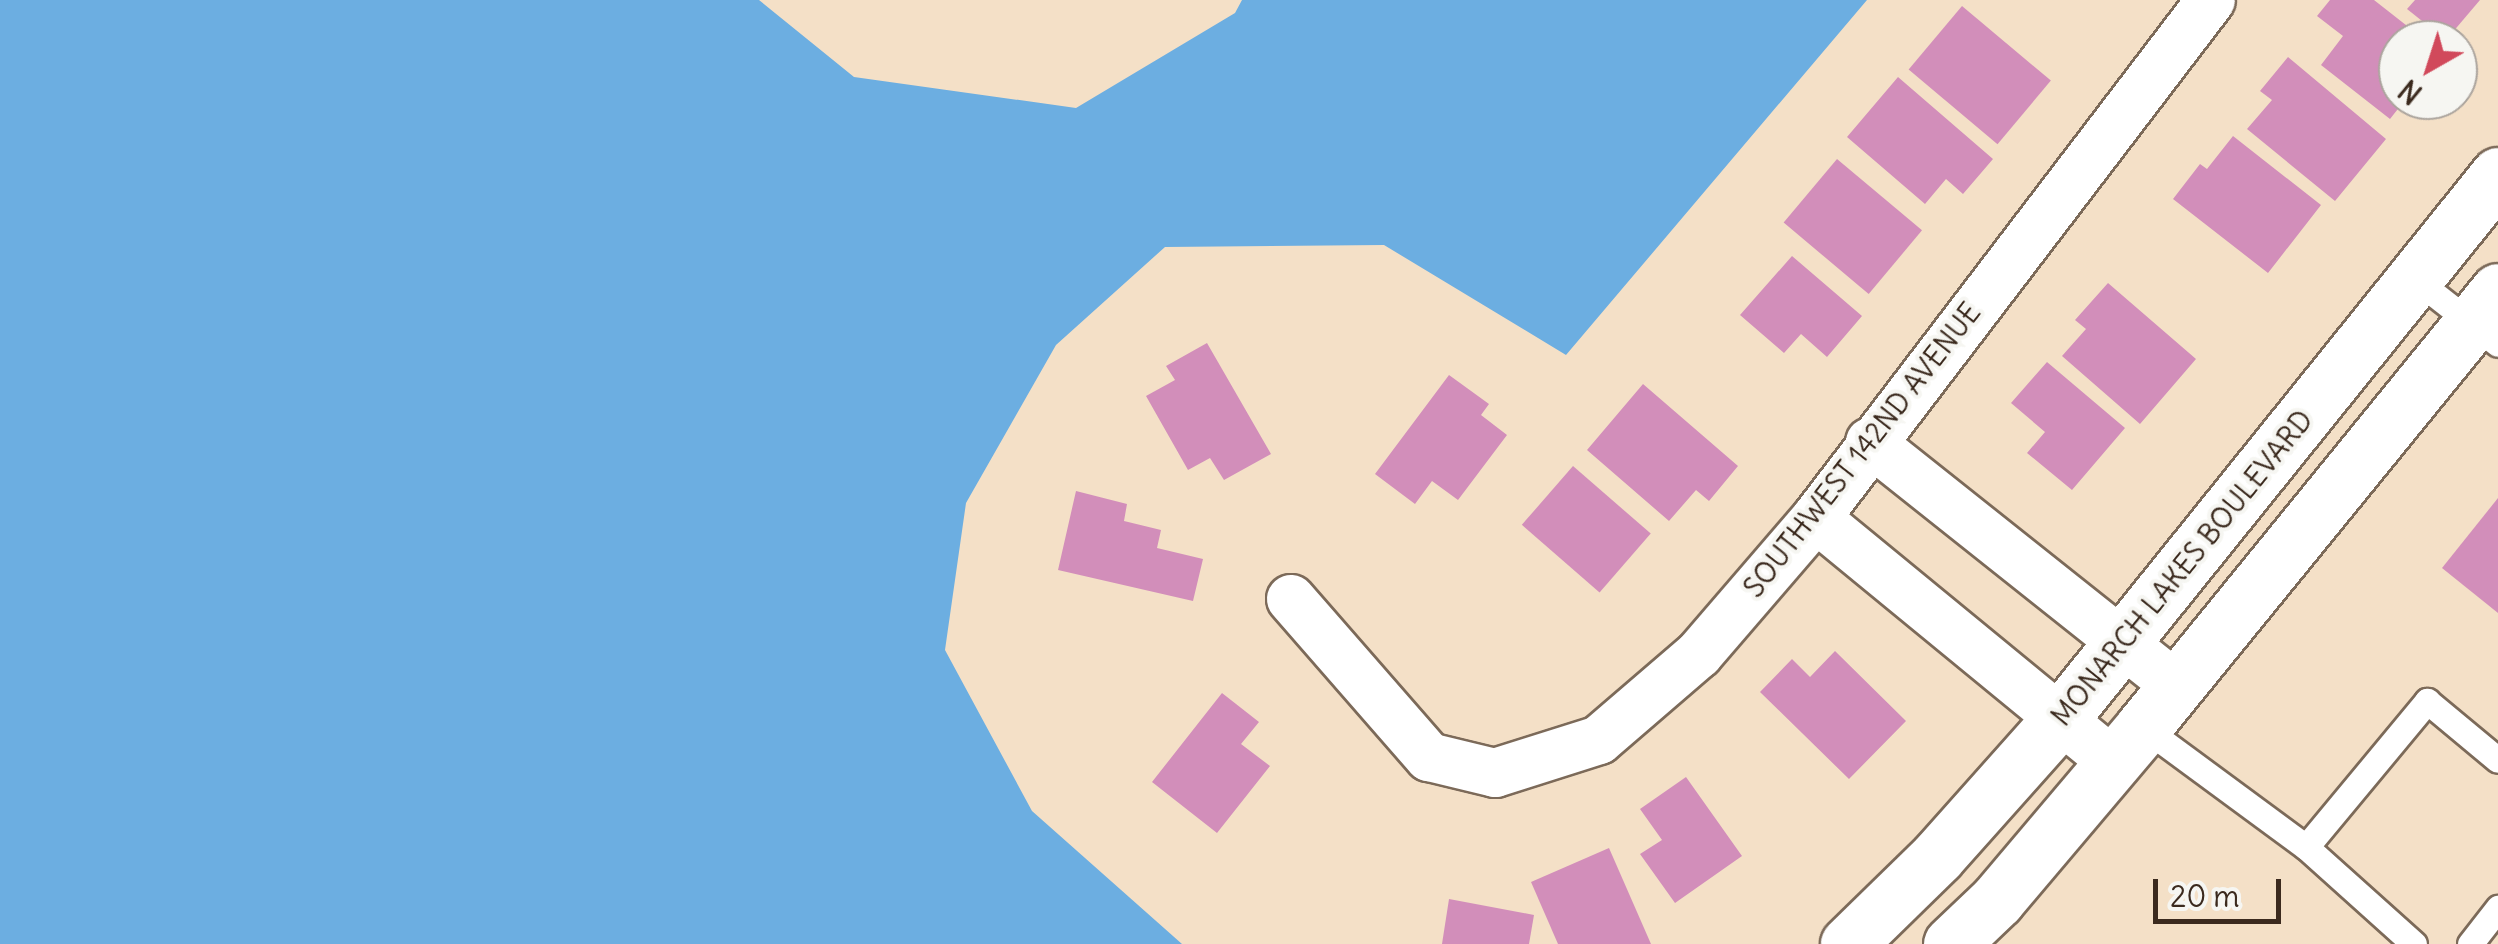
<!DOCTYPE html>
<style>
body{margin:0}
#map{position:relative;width:2498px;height:944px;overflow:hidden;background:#f4e0c7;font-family:Delius,sans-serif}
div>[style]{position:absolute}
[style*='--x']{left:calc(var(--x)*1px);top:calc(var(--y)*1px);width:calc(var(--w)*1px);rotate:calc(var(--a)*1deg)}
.water>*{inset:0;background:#6caee1}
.building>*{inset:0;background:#d28eba;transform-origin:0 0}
.roads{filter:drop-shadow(2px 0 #7c6a59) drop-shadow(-2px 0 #7c6a59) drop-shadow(0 2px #7c6a59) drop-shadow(0 -2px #7c6a59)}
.service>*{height:25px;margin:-12.5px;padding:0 12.5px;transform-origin:12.5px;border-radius:12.5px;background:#fff}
.minor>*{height:48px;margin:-24px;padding:0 24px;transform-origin:24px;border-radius:24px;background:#fff}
.tertiary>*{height:55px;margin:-27.5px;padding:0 27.5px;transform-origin:27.5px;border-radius:27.5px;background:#fff}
span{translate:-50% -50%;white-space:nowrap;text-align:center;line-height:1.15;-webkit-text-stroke:8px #f6f6f2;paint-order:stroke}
.street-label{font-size:28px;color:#3b2a1e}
.north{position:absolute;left:2378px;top:20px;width:100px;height:100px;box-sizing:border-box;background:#f6f6f2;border:2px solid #aba49d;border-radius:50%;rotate:219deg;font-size:28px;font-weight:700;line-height:40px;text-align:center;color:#3b2a1e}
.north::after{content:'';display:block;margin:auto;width:35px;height:45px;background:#d1495b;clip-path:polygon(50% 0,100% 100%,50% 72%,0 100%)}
.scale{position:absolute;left:2153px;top:879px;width:128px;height:45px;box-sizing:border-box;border:5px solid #3b2a1e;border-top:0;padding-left:12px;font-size:30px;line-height:35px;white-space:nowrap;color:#3b2a1e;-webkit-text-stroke:8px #f6f6f2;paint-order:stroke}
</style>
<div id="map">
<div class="water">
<div style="clip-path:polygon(0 0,759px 0,854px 77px,1076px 108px,1235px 13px,1242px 0,1867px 0,1566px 355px,1384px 245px,1165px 247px,1056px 345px,966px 503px,945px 650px,1032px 811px,1182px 944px,0 944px)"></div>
</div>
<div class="building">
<div style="clip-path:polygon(2330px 0,2374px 0,2425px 40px,2398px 40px,2398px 100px,2405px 100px,2390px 119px,2321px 65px,2343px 36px,2317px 16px)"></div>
<div style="clip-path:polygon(2415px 0,2480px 0,2446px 40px,2407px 9px)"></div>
<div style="left:1962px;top:6px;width:116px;height:83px;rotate:40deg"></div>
<div style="clip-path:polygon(2288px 57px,2386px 139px,2335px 201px,2247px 129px,2272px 100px,2260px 91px)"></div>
<div style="clip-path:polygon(1898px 77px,1993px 159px,1963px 194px,1946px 179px,1925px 204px,1847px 137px)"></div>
<div style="clip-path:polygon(2233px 136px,2321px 205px,2268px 273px,2173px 199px,2200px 164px,2207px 169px)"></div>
<div style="left:1837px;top:159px;width:111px;height:83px;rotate:40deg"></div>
<div style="clip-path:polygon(1792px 256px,1862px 316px,1827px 357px,1801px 334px,1784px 353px,1740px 315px)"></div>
<div style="clip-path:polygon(2108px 283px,2196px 359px,2140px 424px,2062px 356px,2086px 329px,2075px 320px)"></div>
<div style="clip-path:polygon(1207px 343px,1271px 454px,1224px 480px,1210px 458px,1188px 470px,1146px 396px,1175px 380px,1166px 366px)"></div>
<div style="clip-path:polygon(2047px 362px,2125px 428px,2072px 490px,2027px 453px,2045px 432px,2011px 403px)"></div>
<div style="clip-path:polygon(1449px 375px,1489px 404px,1481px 415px,1507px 435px,1458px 500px,1432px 481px,1415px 504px,1375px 474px)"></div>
<div style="clip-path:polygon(1643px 384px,1738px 466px,1709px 501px,1696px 490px,1669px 521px,1587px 450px)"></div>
<div style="left:1573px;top:466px;width:103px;height:78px;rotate:41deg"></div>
<div style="clip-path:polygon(1076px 491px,1127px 504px,1124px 521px,1161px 530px,1157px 548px,1203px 559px,1193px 601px,1058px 570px)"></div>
<div style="clip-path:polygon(2498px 498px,2498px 613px,2442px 568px)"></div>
<div style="clip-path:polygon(1835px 651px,1906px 721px,1849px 779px,1760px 692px,1792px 659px,1810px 677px)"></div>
<div style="clip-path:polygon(1222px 693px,1259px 722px,1241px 744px,1270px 766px,1217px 833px,1152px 782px)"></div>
<div style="clip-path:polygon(1686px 777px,1742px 856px,1675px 903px,1640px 854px,1662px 840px,1640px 809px)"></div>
<div style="clip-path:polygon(1609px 848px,1651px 944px,1558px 944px,1531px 882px)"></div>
<div style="clip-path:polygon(1449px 899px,1534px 915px,1529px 944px,1442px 944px)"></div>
</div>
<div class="roads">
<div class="service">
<div style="--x:2415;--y:279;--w:105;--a:38.1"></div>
<div style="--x:2143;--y:727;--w:202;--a:36.4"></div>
<div style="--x:2306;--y:847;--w:145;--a:41.9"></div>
<div style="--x:2306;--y:847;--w:190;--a:-50.3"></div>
<div style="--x:2427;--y:701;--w:92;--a:39.7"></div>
<div style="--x:2470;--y:944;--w:46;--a:-52.1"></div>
</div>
<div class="minor">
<div style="--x:1870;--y:442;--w:392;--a:38.5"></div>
<div style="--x:1816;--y:518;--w:384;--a:39.4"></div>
<div style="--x:1291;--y:599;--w:210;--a:48.9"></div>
<div style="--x:1429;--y:757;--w:68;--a:13.6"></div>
<div style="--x:1495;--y:773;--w:109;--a:-17.6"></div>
<div style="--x:1599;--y:740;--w:132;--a:-40.7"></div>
<div style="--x:1699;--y:654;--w:179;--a:-49.3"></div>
<div style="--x:1816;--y:518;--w:651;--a:-52.67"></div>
</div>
<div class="tertiary">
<div style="--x:1848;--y:944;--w:124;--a:-44.3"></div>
<div style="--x:1937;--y:857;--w:186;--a:-48.3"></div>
<div style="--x:2061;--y:718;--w:697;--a:-51.17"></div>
<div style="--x:1951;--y:944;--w:64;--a:-43.7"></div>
<div style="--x:1997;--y:900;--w:226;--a:-49.8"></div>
<div style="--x:2143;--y:727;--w:562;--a:-50.85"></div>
</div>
</div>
<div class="street-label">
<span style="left:1862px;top:450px;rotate:-52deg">SOUTHWEST 142ND AVENUE</span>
<span style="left:2182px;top:568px;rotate:-51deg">MONARCH LAKES BOULEVARD</span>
</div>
<div class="north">N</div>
<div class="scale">20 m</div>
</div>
